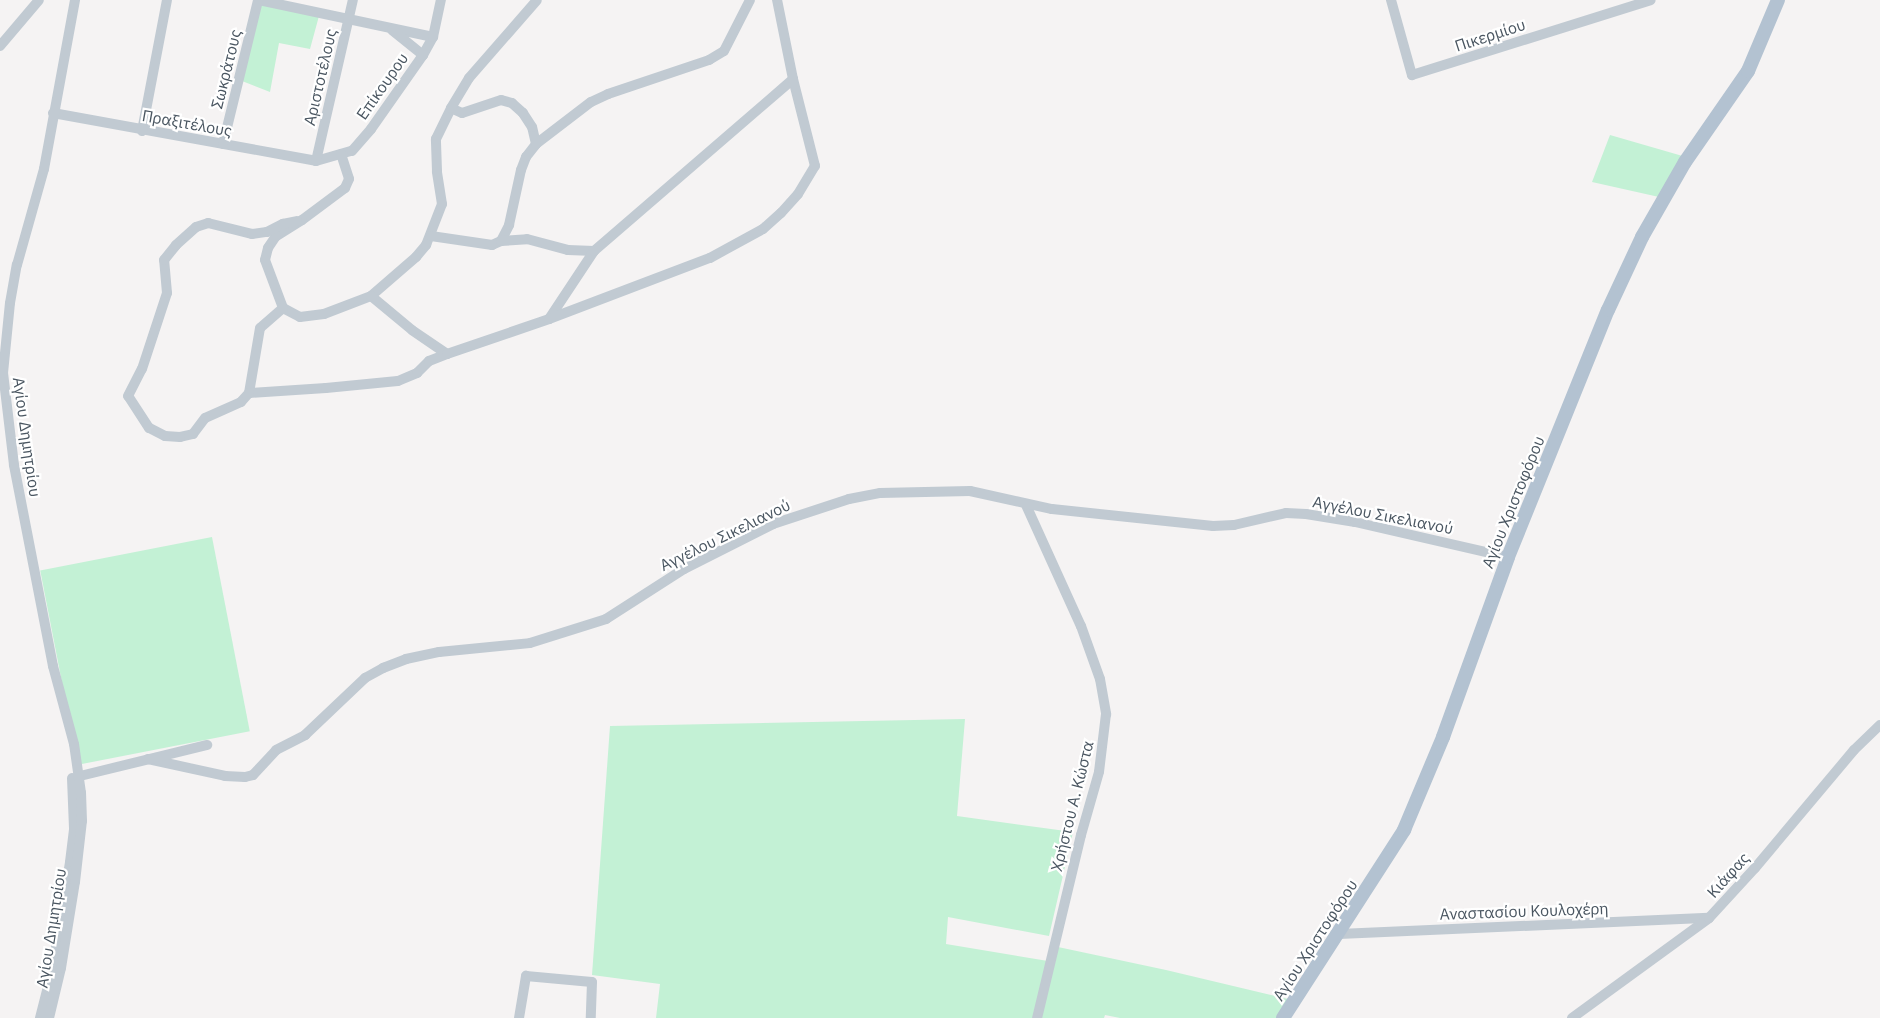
<!DOCTYPE html>
<meta charset="utf-8">
<style>
body{margin:0}
#map{position:relative;width:1880px;height:1018px;overflow:hidden;background:#f5f3f3;font-family:"IBM Plex Sans",sans-serif}
div>[style]{position:absolute}
[style*='--x']{left:calc(var(--x)*1px);top:calc(var(--y)*1px);width:calc(var(--w)*1px);rotate:calc(var(--a)*1deg)}
.green>*{inset:0;background:#c3f1d5;transform-origin:0 0}
.minor>*{height:10px;margin:-5px;padding:0 5px;transform-origin:5px;border-radius:5px;background:#c1cad2}
.major>*{height:14px;margin:-7px;padding:0 7px;transform-origin:7px;border-radius:7px;background:#b3c2d1}
span{translate:-50% -50%;white-space:nowrap;text-align:center;line-height:1.15;-webkit-text-stroke:4.5px #fff;paint-order:stroke}
.street-label{font-size:16px;color:#4a5661}
</style>
<div id="map">
<div class="green">
<div style="clip-path:polygon(262px 0,319px 16px,310px 49px,279px 43px,270px 92px,242px 81px)"></div>
<div style="clip-path:polygon(1610px 135px,1686px 157px,1659px 197px,1592px 182px)"></div>
<div style="left:212px;top:537px;width:198px;height:175px;rotate:79deg"></div>
<div style="clip-path:polygon(965px 719px,957px 816px,1073px 832px,1049px 936px,948px 917px,946px 944px,1054px 962px,1058px 947px,1166px 970px,1292px 1000px,1280px 1018px,1120px 1018px,1105px 1015px,1104px 1018px,656px 1018px,660px 984px,592px 975px,610px 726px)"></div>
</div>
<div class="minor">
<div style="--x:259;--y:0;--w:178;--a:12"></div>
<div style="--x:1391;--y:0;--w:78;--a:74.4"></div>
<div style="--x:1412;--y:75;--w:250;--a:-17.4"></div>
<div style="--x:392;--y:30;--w:40;--a:39"></div>
<div style="--x:0;--y:46;--w:60;--a:-49.7"></div>
<div style="--x:53;--y:113;--w:267;--a:10.3"></div>
<div style="--x:316;--y:161;--w:37;--a:-16"></div>
<div style="--x:352;--y:151;--w:29;--a:-49"></div>
<div style="--x:371;--y:129;--w:90;--a:-54.9"></div>
<div style="--x:423;--y:55;--w:21;--a:-61"></div>
<div style="--x:433;--y:37;--w:38;--a:-78"></div>
<div style="--x:142;--y:131;--w:133;--a:-79.2"></div>
<div style="--x:223;--y:144;--w:148;--a:-76.3"></div>
<div style="--x:536;--y:144;--w:69;--a:-37.4"></div>
<div style="--x:591;--y:102;--w:19;--a:-25"></div>
<div style="--x:608;--y:94;--w:107;--a:-18.6"></div>
<div style="--x:709;--y:60;--w:17;--a:-31"></div>
<div style="--x:724;--y:51;--w:57;--a:-63"></div>
<div style="--x:341;--y:154;--w:26;--a:72"></div>
<div style="--x:349;--y:179;--w:10;--a:114"></div>
<div style="--x:345;--y:188;--w:54;--a:143.3"></div>
<div style="--x:302;--y:220;--w:31;--a:148"></div>
<div style="--x:276;--y:236;--w:14;--a:124"></div>
<div style="--x:268;--y:248;--w:12;--a:104"></div>
<div style="--x:265;--y:260;--w:51;--a:69.4"></div>
<div style="--x:283;--y:308;--w:19;--a:28"></div>
<div style="--x:300;--y:317;--w:24;--a:-7"></div>
<div style="--x:324;--y:314;--w:50;--a:-21"></div>
<div style="--x:371;--y:296;--w:60;--a:-40.9"></div>
<div style="--x:416;--y:257;--w:16;--a:-50"></div>
<div style="--x:426;--y:245;--w:44;--a:-68.7"></div>
<div style="--x:442;--y:204;--w:33;--a:-99"></div>
<div style="--x:437;--y:171;--w:32;--a:-92"></div>
<div style="--x:436;--y:139;--w:34;--a:-64"></div>
<div style="--x:316;--y:161;--w:165;--a:-77.1"></div>
<div style="--x:431;--y:236;--w:62;--a:8.4"></div>
<div style="--x:492;--y:245;--w:10;--a:-24"></div>
<div style="--x:501;--y:241;--w:18;--a:-63"></div>
<div style="--x:509;--y:225;--w:56;--a:-77.7"></div>
<div style="--x:521;--y:170;--w:14;--a:-69"></div>
<div style="--x:526;--y:157;--w:16;--a:-52"></div>
<div style="--x:536;--y:144;--w:17;--a:-103"></div>
<div style="--x:532;--y:127;--w:17;--a:-123"></div>
<div style="--x:523;--y:113;--w:15;--a:-138"></div>
<div style="--x:512;--y:103;--w:11;--a:-165"></div>
<div style="--x:501;--y:100;--w:41;--a:161.6"></div>
<div style="--x:462;--y:113;--w:12;--a:-156"></div>
<div style="--x:451;--y:108;--w:35;--a:-59"></div>
<div style="--x:469;--y:78;--w:103;--a:-48.9"></div>
<div style="--x:501;--y:241;--w:26;--a:-4"></div>
<div style="--x:527;--y:239;--w:42;--a:15"></div>
<div style="--x:568;--y:250;--w:26;--a:2"></div>
<div style="--x:283;--y:308;--w:30;--a:139"></div>
<div style="--x:260;--y:328;--w:66;--a:99.6"></div>
<div style="--x:249;--y:393;--w:77;--a:-3.7"></div>
<div style="--x:326;--y:388;--w:72;--a:-5.6"></div>
<div style="--x:398;--y:381;--w:21;--a:-23"></div>
<div style="--x:417;--y:373;--w:17;--a:-45"></div>
<div style="--x:429;--y:361;--w:19;--a:-21"></div>
<div style="--x:447;--y:354;--w:42;--a:-145.6"></div>
<div style="--x:412;--y:330;--w:53;--a:-140.3"></div>
<div style="--x:549;--y:319;--w:82;--a:-56.5"></div>
<div style="--x:594;--y:251;--w:263;--a:-40.8"></div>
<div style="--x:447;--y:354;--w:108;--a:-18.9"></div>
<div style="--x:549;--y:319;--w:172;--a:-20.8"></div>
<div style="--x:710;--y:258;--w:60;--a:-28.7"></div>
<div style="--x:763;--y:229;--w:24;--a:-42"></div>
<div style="--x:781;--y:213;--w:25;--a:-48"></div>
<div style="--x:798;--y:194;--w:33;--a:-59"></div>
<div style="--x:815;--y:166;--w:90;--a:-104.2"></div>
<div style="--x:793;--y:79;--w:81;--a:-101.4"></div>
<div style="--x:249;--y:393;--w:12;--a:132"></div>
<div style="--x:241;--y:402;--w:39;--a:156"></div>
<div style="--x:205;--y:418;--w:20;--a:127"></div>
<div style="--x:193;--y:434;--w:13;--a:167"></div>
<div style="--x:180;--y:437;--w:15;--a:-176"></div>
<div style="--x:165;--y:436;--w:18;--a:-153"></div>
<div style="--x:149;--y:428;--w:38;--a:-123"></div>
<div style="--x:128;--y:396;--w:30;--a:-63"></div>
<div style="--x:142;--y:369;--w:80;--a:-71.8"></div>
<div style="--x:167;--y:293;--w:33;--a:-95"></div>
<div style="--x:164;--y:260;--w:19;--a:-51"></div>
<div style="--x:176;--y:245;--w:27;--a:-42"></div>
<div style="--x:196;--y:227;--w:13;--a:-18"></div>
<div style="--x:208;--y:223;--w:45;--a:14"></div>
<div style="--x:252;--y:234;--w:15;--a:-8"></div>
<div style="--x:267;--y:232;--w:18;--a:-27"></div>
<div style="--x:283;--y:224;--w:14;--a:-12"></div>
<div style="--x:1026;--y:505;--w:133;--a:65.6"></div>
<div style="--x:1081;--y:626;--w:56;--a:70.3"></div>
<div style="--x:1100;--y:679;--w:36;--a:80"></div>
<div style="--x:1106;--y:714;--w:58;--a:96.9"></div>
<div style="--x:1099;--y:772;--w:66;--a:105.9"></div>
<div style="--x:1081;--y:835;--w:188;--a:103.5"></div>
<div style="--x:148;--y:759;--w:79;--a:12.4"></div>
<div style="--x:225;--y:776;--w:20;--a:3"></div>
<div style="--x:245;--y:777;--w:8;--a:-14"></div>
<div style="--x:253;--y:775;--w:34;--a:-47"></div>
<div style="--x:276;--y:750;--w:33;--a:-27"></div>
<div style="--x:305;--y:735;--w:83;--a:-43.5"></div>
<div style="--x:365;--y:678;--w:21;--a:-29"></div>
<div style="--x:383;--y:668;--w:25;--a:-21"></div>
<div style="--x:406;--y:659;--w:34;--a:-12"></div>
<div style="--x:439;--y:652;--w:91;--a:-5.6"></div>
<div style="--x:530;--y:643;--w:80;--a:-17.5"></div>
<div style="--x:606;--y:619;--w:93;--a:-32.7"></div>
<div style="--x:684;--y:569;--w:100;--a:-26.8"></div>
<div style="--x:773;--y:524;--w:80;--a:-18.2"></div>
<div style="--x:849;--y:499;--w:32;--a:-11"></div>
<div style="--x:880;--y:493;--w:90;--a:-1.3"></div>
<div style="--x:970;--y:491;--w:84;--a:12.4"></div>
<div style="--x:1052;--y:509;--w:162;--a:6"></div>
<div style="--x:1213;--y:526;--w:21;--a:-3"></div>
<div style="--x:1234;--y:525;--w:53;--a:-13"></div>
<div style="--x:1286;--y:513;--w:20;--a:3"></div>
<div style="--x:1306;--y:514;--w:50;--a:9.3"></div>
<div style="--x:1355;--y:522;--w:157;--a:12.9"></div>
<div style="--x:80;--y:776;--w:131;--a:-13.7"></div>
<div style="--x:1339;--y:934;--w:370;--a:-2.5"></div>
<div style="--x:40;--y:1018;--w:49;--a:-75.7"></div>
<div style="--x:52;--y:971;--w:110;--a:-80.6"></div>
<div style="--x:70;--y:862;--w:34;--a:-83"></div>
<div style="--x:74;--y:828;--w:50;--a:-92.3"></div>
<div style="--x:49;--y:1018;--w:51;--a:-76.5"></div>
<div style="--x:61;--y:968;--w:87;--a:-80.8"></div>
<div style="--x:75;--y:882;--w:61;--a:-83.5"></div>
<div style="--x:82;--y:821;--w:28;--a:-92"></div>
<div style="--x:81;--y:793;--w:49;--a:-98.1"></div>
<div style="--x:74;--y:744;--w:81;--a:-105.1"></div>
<div style="--x:53;--y:666;--w:205;--a:-101"></div>
<div style="--x:14;--y:465;--w:93;--a:-96.8"></div>
<div style="--x:3;--y:373;--w:70;--a:-84.3"></div>
<div style="--x:10;--y:303;--w:39;--a:-80"></div>
<div style="--x:17;--y:265;--w:100;--a:-74.3"></div>
<div style="--x:44;--y:169;--w:172;--a:-79.6"></div>
<div style="--x:519;--y:1018;--w:43;--a:-80.5"></div>
<div style="--x:526;--y:976;--w:66;--a:5.2"></div>
<div style="--x:592;--y:982;--w:36;--a:92"></div>
<div style="--x:1572;--y:1018;--w:170;--a:-36.1"></div>
<div style="--x:1709;--y:918;--w:68;--a:-47.4"></div>
<div style="--x:1755;--y:868;--w:154;--a:-50"></div>
<div style="--x:1854;--y:750;--w:36;--a:-44"></div>
</div>
<div class="major">
<div style="--x:1283;--y:1018;--w:224;--a:-57.2"></div>
<div style="--x:1404;--y:830;--w:101;--a:-67.2"></div>
<div style="--x:1443;--y:737;--w:191;--a:-70.1"></div>
<div style="--x:1508;--y:557;--w:266;--a:-68"></div>
<div style="--x:1608;--y:310;--w:81;--a:-65"></div>
<div style="--x:1642;--y:237;--w:86;--a:-60.2"></div>
<div style="--x:1685;--y:162;--w:111;--a:-55.3"></div>
<div style="--x:1748;--y:71;--w:77;--a:-67.1"></div>
</div>
<div class="street-label">
<span style="left:1490px;top:35px;rotate:-18deg">Πικερμίου</span>
<span style="left:226px;top:69px;rotate:-76deg">Σωκράτους</span>
<span style="left:320px;top:77px;rotate:-77deg">Αριστοτέλους</span>
<span style="left:382px;top:86px;rotate:-55deg">Επίκουρου</span>
<span style="left:187px;top:123px;rotate:10deg">Πραξιτέλους</span>
<span style="left:27px;top:437px;rotate:82deg">Αγίου Δημητρίου</span>
<span style="left:1513px;top:502px;rotate:-68deg">Αγίου Χριστοφόρου</span>
<span style="left:1383px;top:515px;rotate:11deg">Αγγέλου Σικελιανού</span>
<span style="left:725px;top:535px;rotate:-26deg">Αγγέλου Σικελιανού</span>
<span style="left:1072px;top:806px;rotate:-76deg">Χρήστου Α. Κώστα</span>
<span style="left:1728px;top:875px;rotate:-48deg">Κιάφας</span>
<span style="left:1524px;top:911px;rotate:-2deg">Αναστασίου Κουλοχέρη</span>
<span style="left:51px;top:928px;rotate:-81deg">Αγίου Δημητρίου</span>
<span style="left:1315px;top:940px;rotate:-57deg">Αγίου Χριστοφόρου</span>
</div>
</div>
